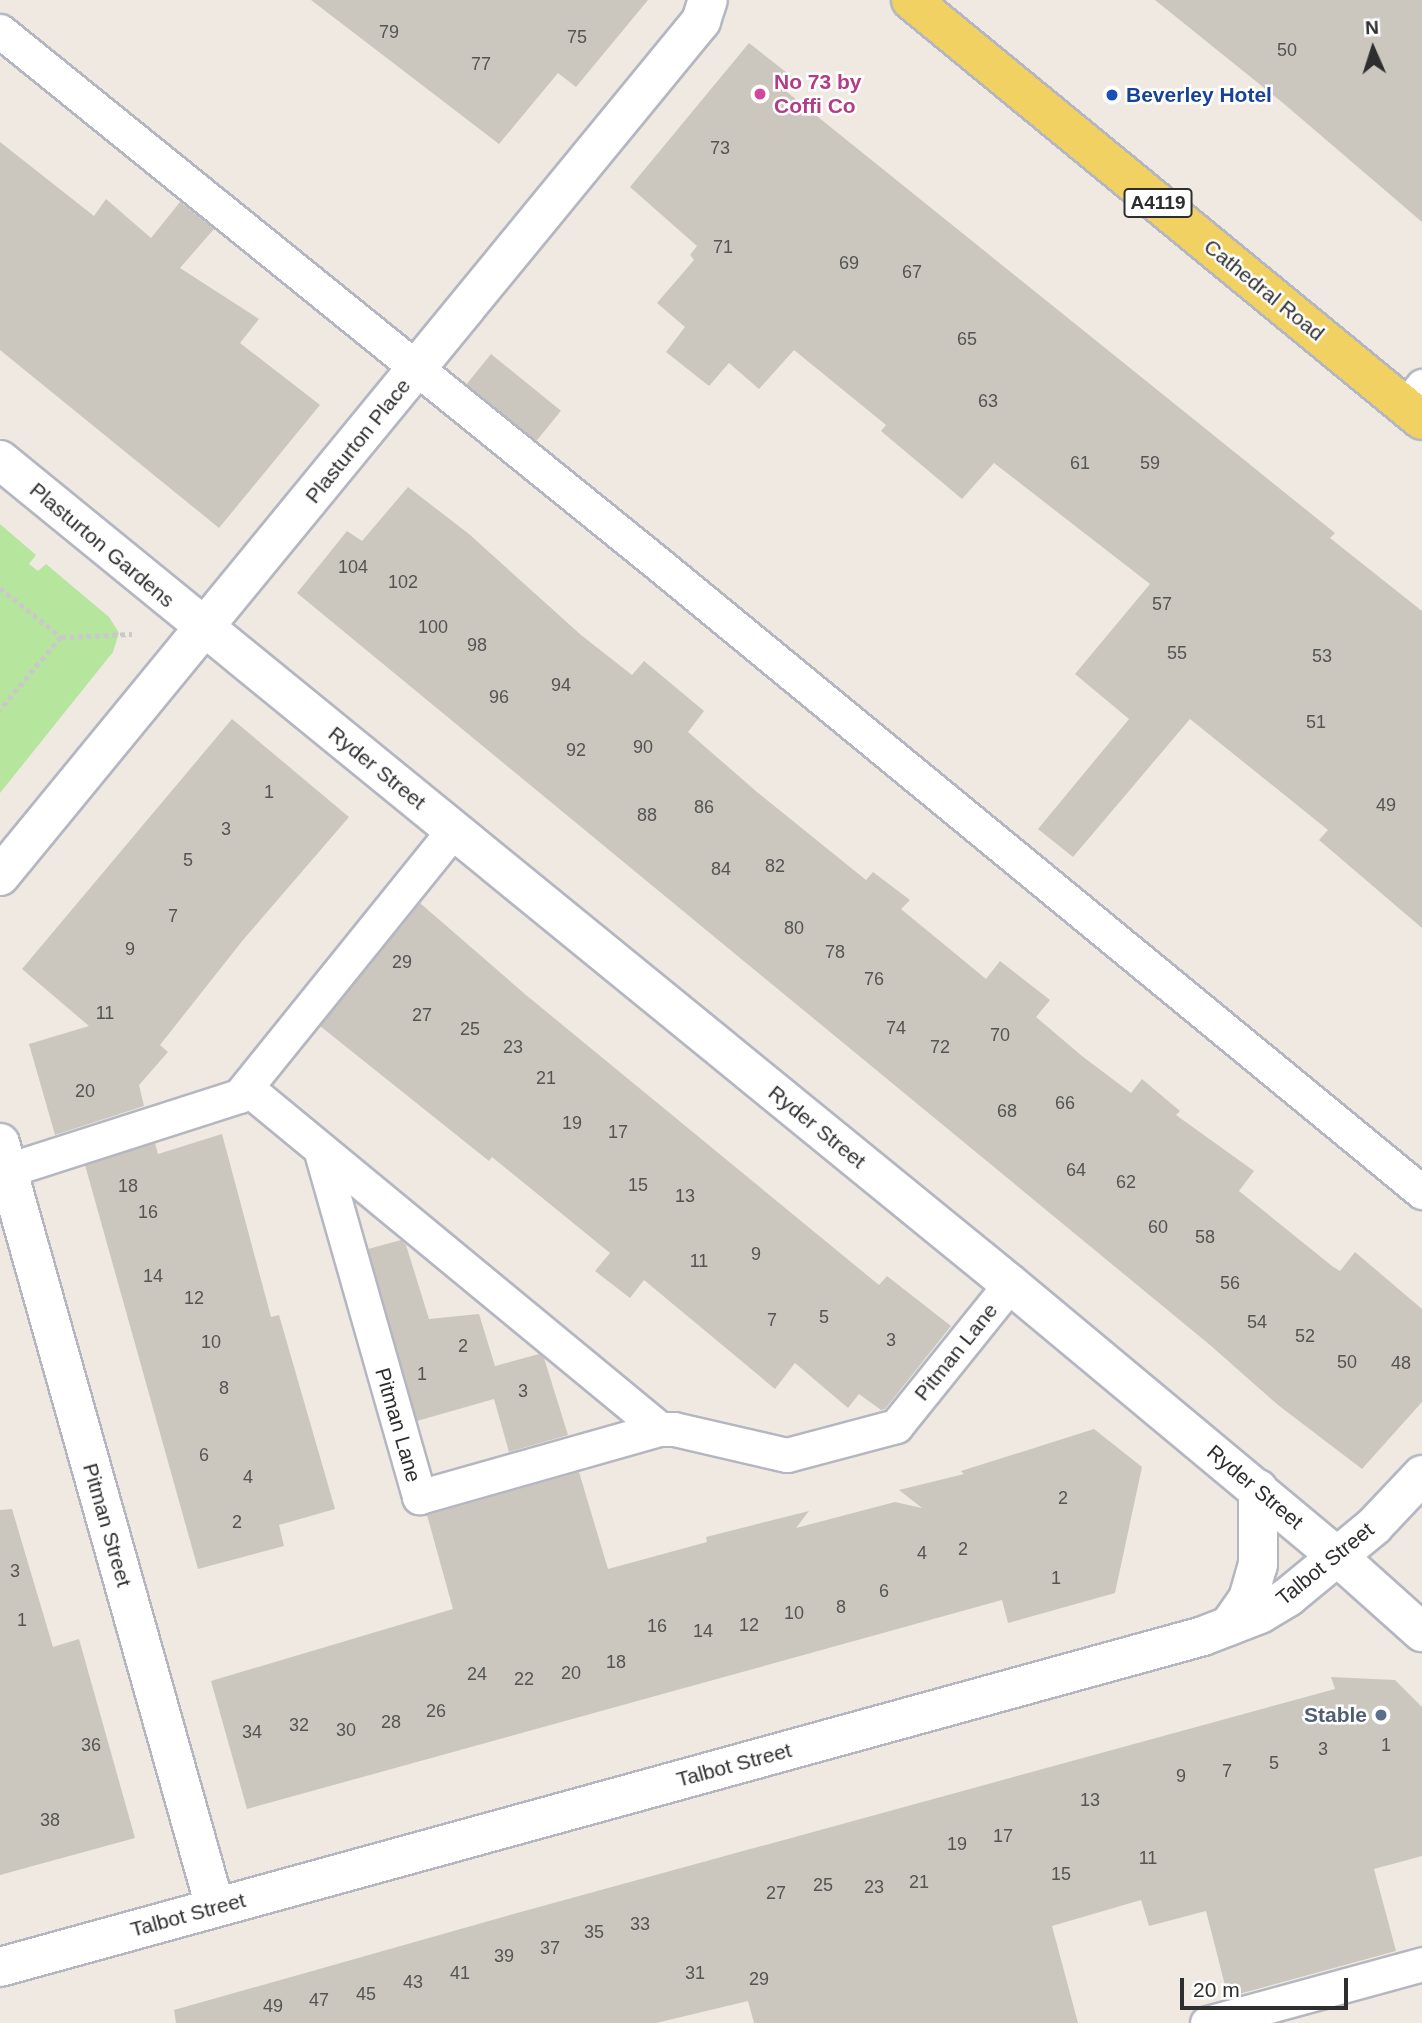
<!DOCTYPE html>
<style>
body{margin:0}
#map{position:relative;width:1422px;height:2023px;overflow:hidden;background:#efe9e1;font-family:Arial,sans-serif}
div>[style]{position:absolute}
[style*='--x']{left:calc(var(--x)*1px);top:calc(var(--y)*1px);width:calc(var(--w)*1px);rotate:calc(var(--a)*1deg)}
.green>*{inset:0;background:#b6e59e}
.building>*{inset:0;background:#cbc7bf;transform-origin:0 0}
.path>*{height:4.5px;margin-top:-2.25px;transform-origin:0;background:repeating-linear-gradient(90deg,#c9c9c9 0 5px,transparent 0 8.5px)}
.roads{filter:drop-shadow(2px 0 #b4b7c1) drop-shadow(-2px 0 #b4b7c1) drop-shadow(0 2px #b4b7c1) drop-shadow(0 -2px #b4b7c1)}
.service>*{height:33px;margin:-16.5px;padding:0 16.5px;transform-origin:16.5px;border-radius:16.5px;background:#fff}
.minor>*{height:38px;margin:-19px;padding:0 19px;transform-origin:19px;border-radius:19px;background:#fff}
.primary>*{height:38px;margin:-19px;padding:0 19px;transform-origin:19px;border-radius:19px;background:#f2d163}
.dots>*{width:19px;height:19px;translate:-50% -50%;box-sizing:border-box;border:4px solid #fff;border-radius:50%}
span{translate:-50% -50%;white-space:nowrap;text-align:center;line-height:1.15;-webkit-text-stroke:5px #fff;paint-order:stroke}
.number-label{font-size:18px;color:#555452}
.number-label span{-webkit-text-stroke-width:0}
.shield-label span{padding:2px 5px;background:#fff;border:2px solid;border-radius:5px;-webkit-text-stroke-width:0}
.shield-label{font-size:19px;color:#2e2e2e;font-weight:700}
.hotel-label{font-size:21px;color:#b23c85;font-weight:700}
.left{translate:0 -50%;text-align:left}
.transit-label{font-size:21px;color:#164399;font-weight:700}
.street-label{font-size:21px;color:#2e2e2e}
.service-label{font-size:21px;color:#4e5e75;font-weight:700}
.right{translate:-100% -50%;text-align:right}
.north{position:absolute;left:1338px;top:14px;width:70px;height:70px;-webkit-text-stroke:5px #fff;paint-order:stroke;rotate:357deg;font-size:19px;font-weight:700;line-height:28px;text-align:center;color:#2e2e2e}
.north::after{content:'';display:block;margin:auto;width:24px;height:32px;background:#2e2e2e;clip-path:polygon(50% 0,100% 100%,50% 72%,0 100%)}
.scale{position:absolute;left:1180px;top:1978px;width:168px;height:32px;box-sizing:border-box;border:4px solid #2e2e2e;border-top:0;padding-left:9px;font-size:21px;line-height:24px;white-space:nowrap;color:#2e2e2e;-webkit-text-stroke:5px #fff;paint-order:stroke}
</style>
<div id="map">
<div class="green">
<div style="clip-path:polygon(0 524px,36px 555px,29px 564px,38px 571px,46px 564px,109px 617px,119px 633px,113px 652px,0 793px)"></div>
</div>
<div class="building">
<div style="clip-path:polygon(311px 0,648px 0,576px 87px,558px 73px,499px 144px)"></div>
<div style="clip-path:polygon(1155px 0,1422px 0,1422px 222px,1283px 103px)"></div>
<div style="clip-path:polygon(749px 43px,796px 80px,787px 92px,1335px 533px,1330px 538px,1422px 611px,1422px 928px,1319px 840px,1328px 830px,1190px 719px,1073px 857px,1038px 829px,1129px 719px,1075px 674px,1150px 584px,994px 463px,962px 499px,881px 431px,886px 425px,794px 350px,759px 389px,729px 363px,709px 386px,666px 352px,685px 327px,657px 303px,694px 260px,690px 255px,697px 246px,630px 187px)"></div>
<div style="clip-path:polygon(0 142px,94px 216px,106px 199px,151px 238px,180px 202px,214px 229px,180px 268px,259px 319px,240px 343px,320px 405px,219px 528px,0 350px)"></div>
<div style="left:491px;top:354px;width:90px;height:39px;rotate:39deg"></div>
<div style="clip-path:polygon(408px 487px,469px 534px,581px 635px,632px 675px,644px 661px,704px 711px,688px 732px,757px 792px,866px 880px,873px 872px,910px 900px,901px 909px,986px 979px,1000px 961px,1050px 1000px,1036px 1017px,1082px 1056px,1131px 1093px,1142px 1079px,1180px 1111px,1176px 1115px,1254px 1171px,1239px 1191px,1332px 1266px,1340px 1271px,1355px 1252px,1422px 1309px,1422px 1402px,1362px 1469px,1278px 1405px,1210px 1345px,297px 593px,347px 531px,362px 541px)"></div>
<div style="clip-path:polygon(232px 719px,349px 817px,243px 940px,160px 1045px,168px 1052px,139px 1085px,144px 1106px,55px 1135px,29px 1044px,89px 1026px,22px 969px)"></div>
<div style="clip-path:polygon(420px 903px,526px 995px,879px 1285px,887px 1276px,951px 1326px,885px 1409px,881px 1410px,859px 1394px,848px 1408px,795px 1363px,775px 1389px,644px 1280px,630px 1298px,595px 1271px,610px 1253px,492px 1157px,489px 1161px,320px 1026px)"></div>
<div style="clip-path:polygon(222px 1134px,271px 1317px,279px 1315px,335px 1509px,279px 1525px,284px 1546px,198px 1569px,85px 1165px,155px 1143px,158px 1154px)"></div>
<div style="clip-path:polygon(401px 1240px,406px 1245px,429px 1319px,479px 1314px,495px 1366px,539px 1354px,544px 1358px,568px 1435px,509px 1452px,494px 1399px,417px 1421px,368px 1249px)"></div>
<div style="clip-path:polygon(1094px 1429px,1142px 1467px,1115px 1593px,1008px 1623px,1002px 1600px,247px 1809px,211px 1681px,453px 1609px,427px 1515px,579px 1472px,608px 1569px,707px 1542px,706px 1537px,809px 1511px,796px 1528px,895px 1502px,922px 1508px,899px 1490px,964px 1474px,961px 1471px)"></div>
<div style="clip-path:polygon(12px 1509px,53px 1647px,79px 1639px,135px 1838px,0 1875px,0 1510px)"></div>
<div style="clip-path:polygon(1331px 1677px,1395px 1680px,1422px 1707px,1422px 1856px,1374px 1869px,1396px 1951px,1228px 1997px,1206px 1911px,1149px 1926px,1141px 1900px,1052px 1926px,1078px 2023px,754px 2023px,748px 2001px,656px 2023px,176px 2023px,174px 2010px,517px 1913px,1335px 1689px)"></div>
</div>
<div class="path">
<div style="--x:0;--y:588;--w:78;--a:38.8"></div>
<div style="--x:61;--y:637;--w:95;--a:129.9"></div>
<div style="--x:61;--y:637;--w:71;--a:-2.4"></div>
</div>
<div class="roads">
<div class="service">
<div style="--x:0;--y:31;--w:844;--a:38.99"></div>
<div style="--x:656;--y:562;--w:992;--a:39.44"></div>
<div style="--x:1406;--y:406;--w:26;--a:-51"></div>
<div style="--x:248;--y:1089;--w:534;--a:39.53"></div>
<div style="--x:660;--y:1429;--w:14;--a:0"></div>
<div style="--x:674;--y:1429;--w:116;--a:13"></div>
<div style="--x:787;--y:1455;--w:113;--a:-14.9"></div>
<div style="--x:896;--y:1426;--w:182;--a:-51.2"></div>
<div style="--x:321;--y:1152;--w:359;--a:74.1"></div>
<div style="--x:419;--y:1497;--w:250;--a:-15.8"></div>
<div style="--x:8;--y:1170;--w:243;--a:-17.8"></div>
<div style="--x:239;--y:1096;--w:342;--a:-51.1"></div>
<div style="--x:1207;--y:2023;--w:223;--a:-15.3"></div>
</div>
<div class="minor">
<div style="--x:0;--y:460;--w:1303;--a:39.21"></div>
<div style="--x:1010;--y:1284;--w:427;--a:39.8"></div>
<div style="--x:1338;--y:1557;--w:113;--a:41.8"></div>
<div style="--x:0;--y:876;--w:1106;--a:-50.65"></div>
<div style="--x:701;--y:21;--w:22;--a:-72"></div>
<div style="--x:0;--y:1143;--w:794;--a:74.28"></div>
<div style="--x:1229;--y:1626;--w:33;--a:-55"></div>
<div style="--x:1248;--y:1599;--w:35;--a:-74"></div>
<div style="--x:1258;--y:1565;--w:76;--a:-90"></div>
<div style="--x:0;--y:1967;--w:1248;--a:-15.38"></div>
<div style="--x:1203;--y:1636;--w:61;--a:-21.1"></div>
<div style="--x:1260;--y:1614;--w:33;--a:-31"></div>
<div style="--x:1288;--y:1597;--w:112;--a:-39.5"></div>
<div style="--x:1374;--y:1526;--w:70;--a:-46.7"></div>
</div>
<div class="primary">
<div style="--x:911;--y:0;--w:661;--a:39.42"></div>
</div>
</div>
<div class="dots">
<div style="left:760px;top:94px;background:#d1479c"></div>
<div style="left:1112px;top:95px;background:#1a4fb4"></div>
<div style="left:1381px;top:1715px;background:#5c6f8a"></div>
</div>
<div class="number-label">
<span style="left:389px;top:32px">79</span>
<span style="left:577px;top:37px">75</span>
<span style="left:1287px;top:50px">50</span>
<span style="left:481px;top:64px">77</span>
<span style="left:720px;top:148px">73</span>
<span style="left:723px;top:247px">71</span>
<span style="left:849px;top:263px">69</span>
<span style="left:912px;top:272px">67</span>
<span style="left:967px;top:339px">65</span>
<span style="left:988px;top:401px">63</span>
<span style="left:1080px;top:463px">61</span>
<span style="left:1150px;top:463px">59</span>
<span style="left:353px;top:567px">104</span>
<span style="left:403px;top:582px">102</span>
<span style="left:1162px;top:604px">57</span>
<span style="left:433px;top:627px">100</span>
<span style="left:477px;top:645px">98</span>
<span style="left:1177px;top:653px">55</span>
<span style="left:1322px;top:656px">53</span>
<span style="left:561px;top:685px">94</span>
<span style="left:499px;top:697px">96</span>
<span style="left:1316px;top:722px">51</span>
<span style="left:643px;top:747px">90</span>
<span style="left:576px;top:750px">92</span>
<span style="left:269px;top:792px">1</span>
<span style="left:1386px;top:805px">49</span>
<span style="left:704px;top:807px">86</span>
<span style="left:647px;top:815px">88</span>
<span style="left:226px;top:829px">3</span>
<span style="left:188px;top:860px">5</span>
<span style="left:775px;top:866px">82</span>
<span style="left:721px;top:869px">84</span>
<span style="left:173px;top:916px">7</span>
<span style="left:794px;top:928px">80</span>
<span style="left:130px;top:949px">9</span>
<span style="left:835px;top:952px">78</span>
<span style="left:402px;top:962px">29</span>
<span style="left:874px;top:979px">76</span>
<span style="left:105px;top:1013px">11</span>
<span style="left:422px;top:1015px">27</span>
<span style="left:896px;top:1028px">74</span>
<span style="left:470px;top:1029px">25</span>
<span style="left:1000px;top:1035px">70</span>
<span style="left:513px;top:1047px">23</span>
<span style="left:940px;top:1047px">72</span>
<span style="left:546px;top:1078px">21</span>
<span style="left:85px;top:1091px">20</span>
<span style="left:1065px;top:1103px">66</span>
<span style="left:1007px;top:1111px">68</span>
<span style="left:572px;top:1123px">19</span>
<span style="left:618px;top:1132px">17</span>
<span style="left:1076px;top:1170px">64</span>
<span style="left:1126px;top:1182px">62</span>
<span style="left:638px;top:1185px">15</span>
<span style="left:128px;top:1186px">18</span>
<span style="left:685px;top:1196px">13</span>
<span style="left:148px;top:1212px">16</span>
<span style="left:1158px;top:1227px">60</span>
<span style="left:1205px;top:1237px">58</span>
<span style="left:756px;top:1254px">9</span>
<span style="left:699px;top:1261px">11</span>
<span style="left:153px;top:1276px">14</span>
<span style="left:1230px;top:1283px">56</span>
<span style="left:194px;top:1298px">12</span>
<span style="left:824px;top:1317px">5</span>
<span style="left:772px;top:1320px">7</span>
<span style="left:1257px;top:1322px">54</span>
<span style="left:1305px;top:1336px">52</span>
<span style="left:891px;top:1340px">3</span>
<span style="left:211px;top:1342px">10</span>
<span style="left:463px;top:1346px">2</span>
<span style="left:1347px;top:1362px">50</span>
<span style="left:1401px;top:1363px">48</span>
<span style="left:422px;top:1374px">1</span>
<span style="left:224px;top:1388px">8</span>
<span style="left:523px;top:1391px">3</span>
<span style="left:204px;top:1455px">6</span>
<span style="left:248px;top:1477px">4</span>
<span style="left:1063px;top:1498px">2</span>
<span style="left:237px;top:1522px">2</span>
<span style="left:963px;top:1549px">2</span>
<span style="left:922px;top:1553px">4</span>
<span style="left:15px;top:1571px">3</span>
<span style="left:1056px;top:1578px">1</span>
<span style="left:884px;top:1591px">6</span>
<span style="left:841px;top:1607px">8</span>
<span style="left:794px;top:1613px">10</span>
<span style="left:22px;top:1620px">1</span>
<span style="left:749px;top:1625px">12</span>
<span style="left:657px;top:1626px">16</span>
<span style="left:703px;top:1631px">14</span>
<span style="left:616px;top:1662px">18</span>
<span style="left:571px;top:1673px">20</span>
<span style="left:477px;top:1674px">24</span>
<span style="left:524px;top:1679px">22</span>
<span style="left:436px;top:1711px">26</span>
<span style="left:391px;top:1722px">28</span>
<span style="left:299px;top:1725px">32</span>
<span style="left:346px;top:1730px">30</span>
<span style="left:252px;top:1732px">34</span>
<span style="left:91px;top:1745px">36</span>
<span style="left:1386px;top:1745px">1</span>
<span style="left:1323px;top:1749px">3</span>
<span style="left:1274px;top:1763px">5</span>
<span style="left:1227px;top:1771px">7</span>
<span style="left:1181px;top:1776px">9</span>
<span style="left:1090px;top:1800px">13</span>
<span style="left:50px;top:1820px">38</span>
<span style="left:1003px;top:1836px">17</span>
<span style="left:957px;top:1844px">19</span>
<span style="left:1148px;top:1858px">11</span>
<span style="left:1061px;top:1874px">15</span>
<span style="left:919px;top:1882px">21</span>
<span style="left:823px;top:1885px">25</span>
<span style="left:874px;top:1887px">23</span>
<span style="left:776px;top:1893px">27</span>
<span style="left:640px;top:1924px">33</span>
<span style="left:594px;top:1932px">35</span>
<span style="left:550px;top:1948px">37</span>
<span style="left:504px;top:1956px">39</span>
<span style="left:460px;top:1973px">41</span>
<span style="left:695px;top:1973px">31</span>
<span style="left:759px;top:1979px">29</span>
<span style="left:413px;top:1982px">43</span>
<span style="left:366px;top:1994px">45</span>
<span style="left:319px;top:2000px">47</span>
<span style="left:273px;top:2006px">49</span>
</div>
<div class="shield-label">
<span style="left:1158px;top:203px">A4119</span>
</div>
<div class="hotel-label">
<span class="left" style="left:774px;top:94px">No 73 by<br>Coffi Co</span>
</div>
<div class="transit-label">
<span class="left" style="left:1126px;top:95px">Beverley Hotel</span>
</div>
<div class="street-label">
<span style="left:1264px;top:290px;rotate:39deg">Cathedral Road</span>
<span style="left:358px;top:441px;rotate:-51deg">Plasturton Place</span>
<span style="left:102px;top:545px;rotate:40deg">Plasturton Gardens</span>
<span style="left:377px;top:768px;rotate:39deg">Ryder Street</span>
<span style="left:817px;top:1127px;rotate:39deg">Ryder Street</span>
<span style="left:956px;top:1352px;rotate:-51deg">Pitman Lane</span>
<span style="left:398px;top:1425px;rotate:74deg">Pitman Lane</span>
<span style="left:1255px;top:1487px;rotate:40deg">Ryder Street</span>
<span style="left:107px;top:1525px;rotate:74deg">Pitman Street</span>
<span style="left:1325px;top:1564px;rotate:-39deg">Talbot Street</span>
<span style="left:734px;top:1765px;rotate:-15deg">Talbot Street</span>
<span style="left:188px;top:1915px;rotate:-15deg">Talbot Street</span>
</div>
<div class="service-label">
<span class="right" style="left:1367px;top:1715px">Stable</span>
</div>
<div class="north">N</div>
<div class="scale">20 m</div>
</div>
